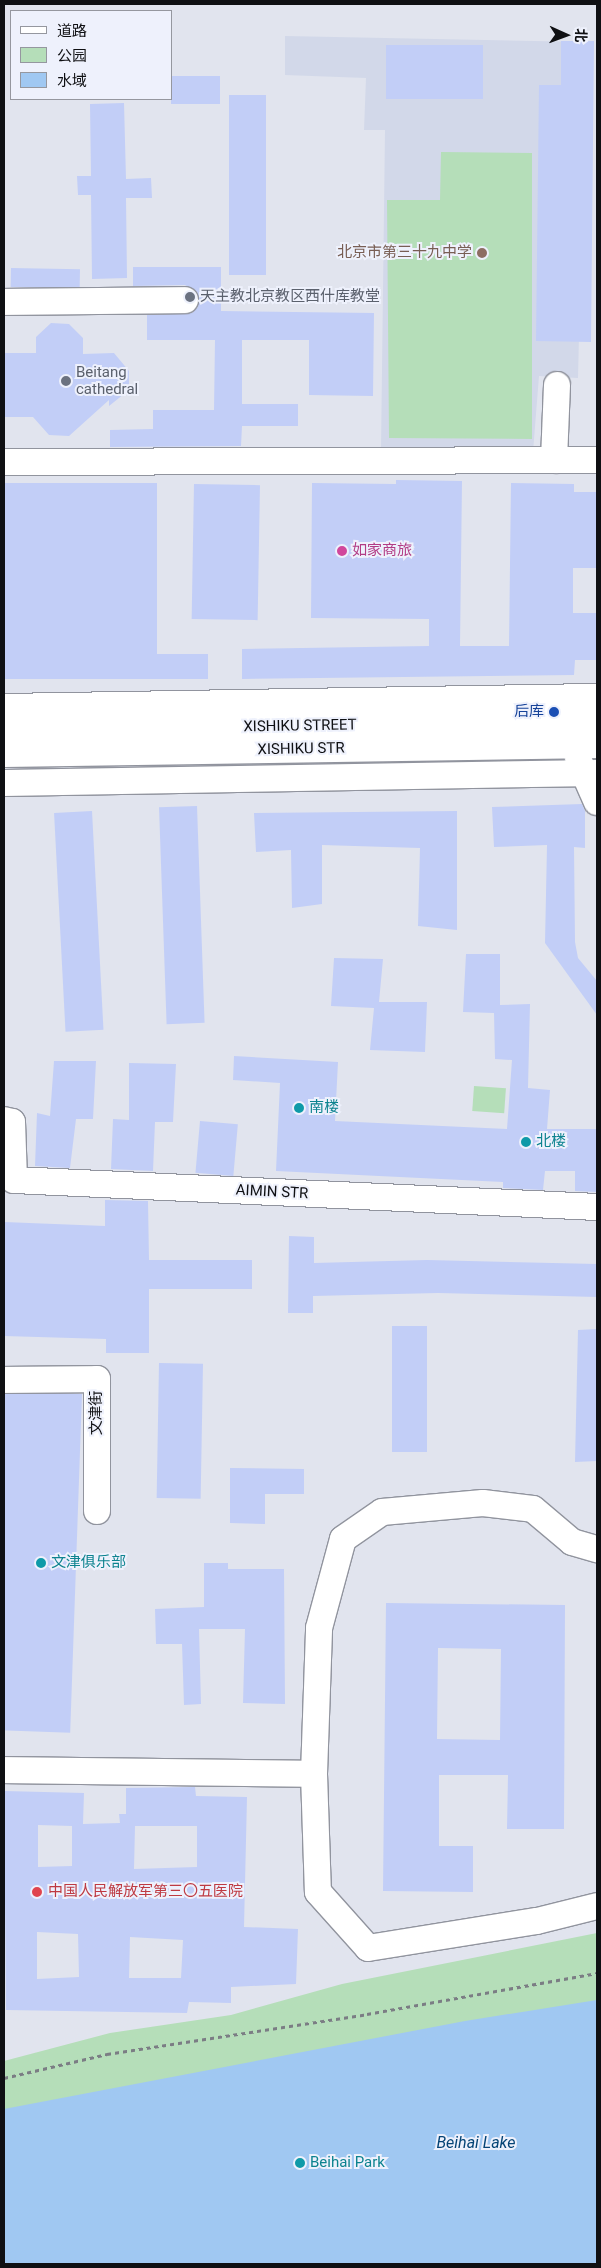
<!DOCTYPE html>
<meta charset="utf-8">
<style>
body{margin:0}
#map{position:relative;width:601px;height:2268px;overflow:hidden;background:#e1e4ee;font-family:Roboto,"Noto Sans SC",sans-serif}
div>[style]{position:absolute}
[style*='--x']{left:calc(var(--x)*1px);top:calc(var(--y)*1px);width:calc(var(--w)*1px);rotate:calc(var(--a)*1deg)}
.built>*{inset:0;background:#d2d8e9}
.green>*{inset:0;background:#b5deb9;transform-origin:0 0}
.water>*{inset:0;background:#a0c8f2}
.building>*{inset:0;background:#c2cef7;transform-origin:0 0}
.path>*{height:3px;margin-top:-1.5px;transform-origin:0;background:repeating-linear-gradient(90deg,#7b7d84 0 4px,transparent 0 8px)}
.roads{filter:drop-shadow(1px 0 #91949e) drop-shadow(-1px 0 #91949e) drop-shadow(0 1px #91949e) drop-shadow(0 -1px #91949e)}
.minor>*{height:26px;margin:-13px;padding:0 13px;transform-origin:13px;border-radius:13px;background:#fff}
.major>*{height:28px;margin:-14px;padding:0 14px;transform-origin:14px;border-radius:14px;background:#fff}
.dots>*{width:14px;height:14px;translate:-50% -50%;box-sizing:border-box;border:2px solid #eef1fc;border-radius:50%}
span{translate:-50% -50%;white-space:nowrap;text-align:center;line-height:1.15;-webkit-text-stroke:4px #eef1fc;paint-order:stroke}
.education-label{font-size:15px;color:#785e54}
.right{translate:-100% -50%;text-align:right}
.worship-label{font-size:15px;color:#5b616d}
.left{translate:0 -50%;text-align:left}
.hotel-label{font-size:15px;color:#b23c85}
.transit-label{font-size:15px;color:#164399}
.street-label{font-size:15px;color:#0f1013}
.culture-label{font-size:15px;color:#0d838f}
.health-label{font-size:15px;color:#be3a42}
.water-label{font-size:16px;color:#054476;font-style:italic}
.frame{position:absolute;inset:0;border:5px solid #0f1013;pointer-events:none}
.legend{position:absolute;left:10px;top:10px;width:162px;height:90px;box-sizing:border-box;background:#eef1fc;border:1px solid #95979f;margin:0;padding:6px 9px;list-style:none;font-size:15px;color:#0f1013}
.legend li{display:flex;align-items:center;gap:10px;height:25px}
.legend b{width:25px;border:1px solid #95979f}
.north{position:absolute;left:541px;top:10px;width:50px;height:50px;-webkit-text-stroke:4px #eef1fc;paint-order:stroke;rotate:92deg;font-size:14px;font-weight:700;line-height:20px;text-align:center;color:#0f1013}
.north::after{content:'';display:block;margin:auto;width:18px;height:22px;background:#0f1013;clip-path:polygon(50% 0,100% 100%,50% 72%,0 100%)}
</style>
<div id="map">
<div class="built">
<div style="clip-path:polygon(285px 36px,586px 42px,578px 378px,539px 376px,533px 452px,381px 450px,385px 130px,364px 130px,366px 78px,285px 75px)"></div>
</div>
<div class="green">
<div style="clip-path:polygon(441px 152px,532px 153px,532px 439px,389px 438px,387px 200px,440px 200px)"></div>
<div style="left:474px;top:1086px;width:32px;height:25px;rotate:4deg"></div>
<div style="clip-path:polygon(597px 1933px,597px 2264px,4px 2264px,4px 2061px,110px 2033px,231px 2015px,342px 1984px)"></div>
</div>
<div class="water">
<div style="clip-path:polygon(597px 2000px,597px 2264px,4px 2264px,4px 2109px,465px 2021px)"></div>
</div>
<div class="building">
<div style="clip-path:polygon(561px 41px,594px 41px,591px 342px,536px 341px,539px 85px,561px 85px)"></div>
<div style="left:386px;top:45px;width:97px;height:54px"></div>
<div style="left:171px;top:76px;width:49px;height:28px"></div>
<div style="left:229px;top:95px;width:37px;height:180px"></div>
<div style="clip-path:polygon(124px 103px,126px 179px,151px 178px,152px 198px,126px 198px,127px 278px,92px 279px,91px 195px,78px 195px,77px 176px,91px 176px,90px 104px)"></div>
<div style="clip-path:polygon(133px 267px,221px 267px,221px 311px,374px 313px,373px 396px,309px 395px,309px 340px,242px 340px,242px 404px,298px 404px,298px 426px,242px 426px,241px 446px,110px 447px,110px 430px,153px 429px,153px 410px,214px 410px,215px 340px,147px 340px,147px 315px,192px 313px,198px 307px,198px 293px,185px 285px,133px 286px)"></div>
<div style="left:11px;top:268px;width:69px;height:19px;rotate:1deg"></div>
<div style="clip-path:polygon(51px 323px,69px 324px,83px 338px,83px 354px,114px 353px,129px 371px,129px 390px,109px 406px,109px 400px,69px 436px,49px 435px,33px 417px,4px 417px,4px 353px,36px 353px,36px 337px)"></div>
<div style="clip-path:polygon(396px 480px,462px 481px,460px 646px,509px 646px,511px 483px,574px 484px,574px 492px,597px 492px,597px 568px,573px 568px,573px 613px,597px 613px,597px 660px,575px 660px,574px 675px,242px 679px,242px 649px,429px 646px,429px 619px,311px 618px,312px 483px,396px 484px)"></div>
<div style="clip-path:polygon(4px 483px,157px 483px,157px 654px,208px 654px,208px 679px,4px 679px)"></div>
<div style="left:194px;top:484px;width:66px;height:135px;rotate:1deg"></div>
<div style="clip-path:polygon(582px 804px,585px 811px,585px 848px,574px 847px,575px 942px,578px 958px,597px 981px,597px 1015px,545px 943px,547px 845px,494px 847px,492px 807px)"></div>
<div style="left:197px;top:806px;width:217px;height:38px;rotate:88deg"></div>
<div style="left:92px;top:811px;width:219px;height:38px;rotate:87deg"></div>
<div style="clip-path:polygon(457px 811px,457px 930px,418px 926px,420px 848px,322px 845px,322px 904px,292px 908px,291px 850px,256px 852px,254px 813px)"></div>
<div style="clip-path:polygon(466px 954px,500px 954px,500px 1005px,530px 1004px,528px 1088px,550px 1090px,547px 1129px,597px 1129px,597px 1192px,575px 1191px,575px 1171px,545px 1171px,543px 1190px,503px 1188px,503px 1182px,276px 1171px,280px 1083px,233px 1080px,234px 1056px,338px 1062px,335px 1121px,507px 1129px,512px 1060px,495px 1059px,494px 1013px,463px 1012px)"></div>
<div style="clip-path:polygon(334px 958px,383px 959px,379px 1002px,427px 1002px,425px 1052px,370px 1050px,374px 1008px,331px 1006px)"></div>
<div style="clip-path:polygon(54px 1061px,96px 1061px,93px 1119px,76px 1119px,70px 1168px,35px 1166px,37px 1113px,50px 1116px)"></div>
<div style="clip-path:polygon(129px 1063px,176px 1064px,173px 1122px,155px 1122px,153px 1171px,111px 1169px,113px 1119px,129px 1120px)"></div>
<div style="left:200px;top:1121px;width:38px;height:52px;rotate:5deg"></div>
<div style="clip-path:polygon(105px 1200px,148px 1201px,149px 1260px,252px 1260px,252px 1289px,149px 1289px,149px 1353px,106px 1353px,106px 1339px,4px 1336px,4px 1222px,105px 1226px)"></div>
<div style="clip-path:polygon(289px 1236px,314px 1237px,314px 1263px,427px 1260px,597px 1264px,597px 1297px,438px 1293px,313px 1296px,313px 1313px,288px 1313px)"></div>
<div style="left:392px;top:1326px;width:35px;height:126px"></div>
<div style="clip-path:polygon(597px 1329px,597px 1461px,575px 1462px,578px 1330px)"></div>
<div style="left:159px;top:1363px;width:44px;height:135px;rotate:1deg"></div>
<div style="left:82px;top:1394px;width:339px;height:78px;rotate:92deg"></div>
<div style="clip-path:polygon(230px 1468px,304px 1469px,304px 1494px,265px 1494px,265px 1524px,230px 1523px)"></div>
<div style="clip-path:polygon(204px 1563px,228px 1563px,228px 1569px,284px 1569px,285px 1704px,243px 1703px,245px 1629px,199px 1629px,201px 1704px,184px 1705px,182px 1644px,156px 1644px,155px 1609px,204px 1607px)"></div>
<div style="clip-path:polygon(evenodd,386px 1603px,565px 1605px,564px 1829px,507px 1829px,508px 1775px,439px 1775px,439px 1846px,473px 1846px,473px 1892px,383px 1891px,386px 1603px,438px 1648px,501px 1649px,500px 1740px,437px 1739px,438px 1648px)"></div>
<div style="clip-path:polygon(evenodd,195px 1787px,196px 1796px,247px 1797px,244px 1927px,298px 1929px,296px 1984px,231px 1987px,231px 2003px,189px 2002px,187px 2013px,6px 2010px,4px 1791px,84px 1793px,83px 1824px,120px 1823px,119px 1814px,126px 1814px,126px 1788px,195px 1787px,38px 1825px,72px 1826px,72px 1866px,38px 1867px,38px 1825px,195px 1787px,135px 1826px,197px 1826px,197px 1867px,134px 1869px,135px 1826px,195px 1787px,37px 1932px,78px 1934px,79px 1977px,37px 1979px,37px 1932px,195px 1787px,130px 1937px,183px 1940px,181px 1978px,129px 1978px,130px 1937px)"></div>
</div>
<div class="path">
<div style="--x:4;--y:2078;--w:106;--a:-13.1"></div>
<div style="--x:107;--y:2054;--w:263;--a:-8.7"></div>
<div style="--x:367;--y:2014;--w:234;--a:-10.1"></div>
</div>
<div class="roads">
<div class="minor">
<div style="--x:4;--y:302;--w:181;--a:-0.6"></div>
<div style="--x:554;--y:460;--w:75;--a:-87.7"></div>
<div style="--x:4;--y:462;--w:593;--a:-0.19"></div>
<div style="--x:4;--y:707;--w:593;--a:-0.97"></div>
<div style="--x:578;--y:759;--w:47;--a:66.2"></div>
<div style="--x:4;--y:783;--w:593;--a:-0.97"></div>
<div style="--x:4;--y:1120;--w:8;--a:14"></div>
<div style="--x:12;--y:1122;--w:58;--a:88"></div>
<div style="--x:14;--y:1180;--w:584;--a:2.65"></div>
<div style="--x:4;--y:1380;--w:93;--a:-0.6"></div>
<div style="--x:97;--y:1379;--w:132;--a:90"></div>
<div style="--x:4;--y:1770;--w:310;--a:0.7"></div>
<div style="--x:314;--y:1774;--w:118;--a:88.1"></div>
<div style="--x:318;--y:1892;--w:75;--a:48.2"></div>
<div style="--x:368;--y:1948;--w:171;--a:-9.1"></div>
<div style="--x:537;--y:1921;--w:62;--a:-14"></div>
<div style="--x:314;--y:1774;--w:146;--a:-88"></div>
<div style="--x:319;--y:1628;--w:92;--a:-74.9"></div>
<div style="--x:343;--y:1539;--w:47;--a:-34.7"></div>
<div style="--x:382;--y:1512;--w:101;--a:-5.1"></div>
<div style="--x:483;--y:1503;--w:50;--a:6.8"></div>
<div style="--x:533;--y:1509;--w:51;--a:40.2"></div>
<div style="--x:572;--y:1542;--w:26;--a:16"></div>
</div>
<div class="major">
<div style="--x:4;--y:732;--w:593;--a:-1.06"></div>
<div style="--x:4;--y:753;--w:593;--a:-0.87"></div>
</div>
</div>
<div class="dots">
<div style="left:482px;top:253px;background:#8d6e63"></div>
<div style="left:190px;top:297px;background:#6b7280"></div>
<div style="left:66px;top:381px;background:#6b7280"></div>
<div style="left:342px;top:551px;background:#d1479c"></div>
<div style="left:554px;top:712px;background:#1a4fb4"></div>
<div style="left:299px;top:1108px;background:#0f9aa8"></div>
<div style="left:526px;top:1142px;background:#0f9aa8"></div>
<div style="left:41px;top:1563px;background:#0f9aa8"></div>
<div style="left:37px;top:1892px;background:#e0444e"></div>
<div style="left:300px;top:2163px;background:#0f9aa8"></div>
</div>
<div class="education-label">
<span class="right" style="left:472px;top:253px">北京市第三十九中学</span>
</div>
<div class="worship-label">
<span class="left" style="left:200px;top:297px">天主教北京教区西什库教堂</span>
<span class="left" style="left:76px;top:381px">Beitang<br>cathedral</span>
</div>
<div class="hotel-label">
<span class="left" style="left:352px;top:551px">如家商旅</span>
</div>
<div class="transit-label">
<span class="right" style="left:544px;top:712px">后库</span>
</div>
<div class="street-label">
<span style="left:300px;top:726px;rotate:-1deg">XISHIKU STREET</span>
<span style="left:301px;top:749px;rotate:-1deg">XISHIKU STR</span>
<span style="left:272px;top:1192px;rotate:3deg">AIMIN STR</span>
<span style="left:97px;top:1413px;rotate:-90deg">文津街</span>
</div>
<div class="culture-label">
<span class="left" style="left:309px;top:1108px">南楼</span>
<span class="left" style="left:536px;top:1142px">北楼</span>
<span class="left" style="left:51px;top:1563px">文津俱乐部</span>
<span class="left" style="left:310px;top:2163px">Beihai Park</span>
</div>
<div class="health-label">
<span class="left" style="left:48px;top:1892px">中国人民解放军第三〇五医院</span>
</div>
<div class="water-label">
<span style="left:476px;top:2143px">Beihai Lake</span>
</div>
<div class="frame"></div>
<ul class="legend">
<li><b style="height:6px;background:#fff"></b>道路</li>
<li><b style="height:14px;background:#b5deb9"></b>公园</li>
<li><b style="height:14px;background:#a0c8f2"></b>水域</li>
</ul>
<div class="north">北</div>
</div>
